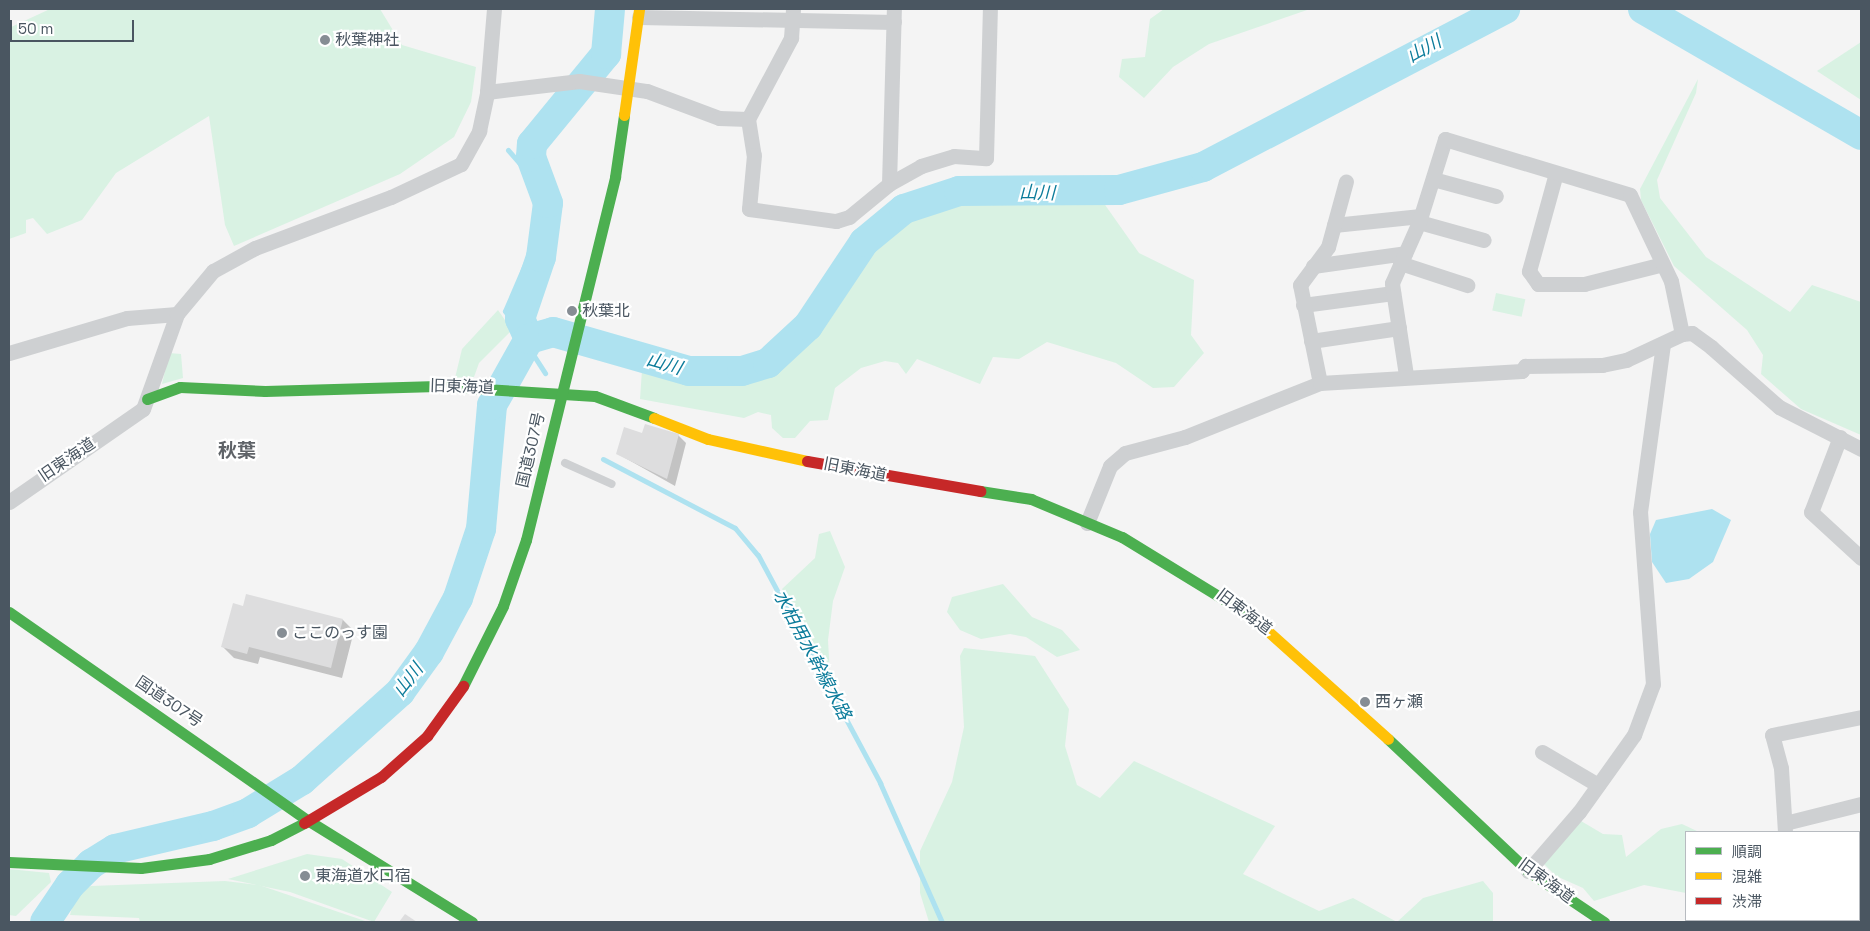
<!DOCTYPE html>
<meta charset="utf-8">
<style>
body{margin:0}
#map{position:relative;width:1870px;height:931px;overflow:hidden;background:#f4f4f4;font-family:"Space Grotesk","Noto Sans JP",sans-serif}
div>[style]{position:absolute}
[style*='--x']{left:calc(var(--x)*1px);top:calc(var(--y)*1px);width:calc(var(--w)*1px);rotate:calc(var(--a)*1deg)}
.green>*{inset:0;background:#d9f2e3;transform-origin:0 0}
.water>*{inset:0;background:#aee2f0}
.shadow>*{inset:0;background:#0003}
.stream>*{height:5px;margin:-2.5px;padding:0 2.5px;transform-origin:2.5px;border-radius:2.5px;background:#aee2f0}
.river>*{height:30px;margin:-15px;padding:0 15px;transform-origin:15px;border-radius:15px;background:#aee2f0}
.building>*{inset:0;background:#ddddde}
.lane>*{height:8px;margin:-4px;padding:0 4px;transform-origin:4px;border-radius:4px;background:#ced0d2}
.street>*{height:15px;margin:-7.5px;padding:0 7.5px;transform-origin:7.5px;border-radius:7.5px;background:#ced0d2}
.fast>*{height:11px;margin:-5.5px;padding:0 5.5px;transform-origin:5.5px;border-radius:5.5px;background:#4caf50}
.slow>*{height:11px;margin:-5.5px;padding:0 5.5px;transform-origin:5.5px;border-radius:5.5px;background:#ffc107}
.jam>*{height:11px;margin:-5.5px;padding:0 5.5px;transform-origin:5.5px;border-radius:5.5px;background:#c62828}
.dots>*{width:14px;height:14px;translate:-50% -50%;box-sizing:border-box;border:2px solid #fff;border-radius:50%}
span{translate:-50% -50%;white-space:nowrap;text-align:center;line-height:1.15;-webkit-text-stroke:4.5px #fff;paint-order:stroke}
.poi-label{font-size:16px;color:#4a5661}
.left{translate:0 -50%;text-align:left}
.street-label{font-size:16px;color:#4a5661}
.water-label{font-size:18px;color:#0c7c9b;font-style:italic}
.quarter-label{font-size:19px;color:#5f6368;font-weight:700}
.frame{position:absolute;inset:0;border:10px solid #4a5661;pointer-events:none}
.legend{position:absolute;left:1685px;top:831px;width:175px;height:90px;box-sizing:border-box;background:#fff;border:1px solid #b7bbc0;margin:0;padding:6px 9px;list-style:none;font-size:15px;color:#4a5661}
.legend li{display:flex;align-items:center;gap:10px;height:25px}
.legend b{width:25px;border:1px solid #b7bbc0}
.scale{position:absolute;left:10px;top:20px;width:124px;height:22px;box-sizing:border-box;border:2px solid #4a5661;border-top:0;padding-left:6px;font-size:15px;line-height:18px;white-space:nowrap;color:#4a5661;-webkit-text-stroke:4px #fff;paint-order:stroke}
</style>
<div id="map">
<div class="green">
<div style="clip-path:polygon(50px 9px,380px 9px,402px 45px,476px 67px,471px 102px,454px 137px,400px 174px,234px 246px,225px 225px,209px 116px,116px 173px,82px 220px,47px 234px,33px 218px,26px 220px,26px 233px,9px 239px,9px 28px)"></div>
<div style="clip-path:polygon(1164px 9px,1310px 9px,1209px 44px,1173px 67px,1144px 98px,1119px 77px,1122px 59px,1145px 57px,1150px 19px)"></div>
<div style="clip-path:polygon(1861px 42px,1861px 100px,1817px 71px)"></div>
<div style="clip-path:polygon(1698px 79px,1696px 93px,1657px 180px,1660px 198px,1706px 257px,1790px 312px,1812px 285px,1861px 302px,1861px 435px,1801px 409px,1761px 374px,1763px 355px,1747px 330px,1674px 266px,1641px 200px,1640px 189px)"></div>
<div style="clip-path:polygon(981px 194px,1103px 202px,1139px 253px,1194px 280px,1191px 335px,1204px 353px,1174px 387px,1153px 388px,1116px 363px,1047px 342px,1019px 359px,993px 357px,980px 384px,917px 359px,906px 374px,898px 363px,885px 361px,861px 368px,835px 388px,828px 420px,810px 421px,795px 438px,783px 438px,772px 428px,771px 415px,758px 412px,744px 418px,640px 399px,642px 370px,706px 385px,761px 374px,808px 339px,869px 247px,908px 212px,951px 196px)"></div>
<div style="left:1496px;top:293px;width:30px;height:18px;rotate:12deg"></div>
<div style="clip-path:polygon(498px 310px,512px 330px,479px 363px,474px 377px,455px 378px,462px 349px)"></div>
<div style="clip-path:polygon(169px 353px,181px 354px,183px 378px,162px 384px)"></div>
<div style="clip-path:polygon(830px 531px,845px 567px,833px 601px,828px 640px,830px 675px,782px 589px,815px 558px,819px 534px)"></div>
<div style="clip-path:polygon(1003px 584px,1032px 617px,1062px 630px,1080px 650px,1057px 657px,1026px 637px,1010px 634px,981px 639px,960px 630px,947px 612px,952px 597px)"></div>
<div style="clip-path:polygon(964px 648px,1035px 656px,1069px 709px,1065px 746px,1077px 785px,1100px 798px,1134px 761px,1275px 826px,1243px 874px,1319px 911px,1353px 898px,1397px 922px,1423px 898px,1483px 881px,1493px 893px,1493px 921px,1528px 922px,929px 922px,920px 893px,920px 851px,952px 782px,964px 727px,960px 656px)"></div>
<div style="clip-path:polygon(1581px 821px,1603px 834px,1622px 835px,1626px 857px,1661px 829px,1682px 824px,1699px 832px,1686px 832px,1686px 893px,1644px 885px,1594px 901px,1583px 888px,1556px 876px,1544px 864px)"></div>
<div style="clip-path:polygon(307px 854px,342px 859px,392px 892px,374px 922px,290px 892px,228px 879px)"></div>
<div style="clip-path:polygon(9px 869px,49px 873px,51px 882px,16px 916px,9px 915px)"></div>
<div style="clip-path:polygon(1859px 874px,1861px 921px,1836px 922px,1859px 920px)"></div>
<div style="clip-path:polygon(225px 881px,259px 885px,368px 922px,140px 922px,139px 918px,70px 915px,76px 893px,91px 886px)"></div>
</div>
<div class="water">
<div style="clip-path:polygon(1712px 509px,1731px 520px,1713px 562px,1689px 579px,1666px 583px,1652px 562px,1650px 534px,1656px 520px)"></div>
</div>
<div class="shadow">
<div style="clip-path:polygon(643px 435px,678px 435px,686px 443px,675px 486px,618px 454px)"></div>
<div style="clip-path:polygon(244px 607px,343px 620px,354px 631px,342px 678px,260px 657px,258px 664px,234px 658px,223px 647px)"></div>
</div>
<div class="stream">
<div style="--x:508;--y:150;--w:33;--a:49"></div>
<div style="--x:530;--y:175;--w:40;--a:80"></div>
<div style="--x:537;--y:214;--w:42;--a:101"></div>
<div style="--x:529;--y:255;--w:61;--a:113.2"></div>
<div style="--x:505;--y:311;--w:74;--a:57.2"></div>
<div style="--x:603;--y:459;--w:149;--a:27.6"></div>
<div style="--x:735;--y:528;--w:35;--a:50"></div>
<div style="--x:758;--y:555;--w:259;--a:61.8"></div>
<div style="--x:880;--y:783;--w:152;--a:66"></div>
</div>
<div class="river">
<div style="--x:1643;--y:9;--w:252;--a:30"></div>
<div style="--x:529;--y:339;--w:22;--a:-114"></div>
<div style="--x:520;--y:319;--w:65;--a:-71.3"></div>
<div style="--x:541;--y:257;--w:54;--a:-82.6"></div>
<div style="--x:548;--y:203;--w:49;--a:-110.3"></div>
<div style="--x:531;--y:157;--w:13;--a:-86"></div>
<div style="--x:532;--y:144;--w:117;--a:-50.6"></div>
<div style="--x:606;--y:54;--w:45;--a:-84.9"></div>
<div style="--x:45;--y:922;--w:45;--a:-56"></div>
<div style="--x:70;--y:885;--w:30;--a:-45"></div>
<div style="--x:91;--y:864;--w:28;--a:-32"></div>
<div style="--x:115;--y:849;--w:101;--a:-13.2"></div>
<div style="--x:213;--y:826;--w:37;--a:-20"></div>
<div style="--x:248;--y:813;--w:63;--a:-31.4"></div>
<div style="--x:302;--y:780;--w:132;--a:-41.9"></div>
<div style="--x:400;--y:692;--w:49;--a:-54.1"></div>
<div style="--x:429;--y:652;--w:61;--a:-61.8"></div>
<div style="--x:458;--y:598;--w:73;--a:-71.6"></div>
<div style="--x:481;--y:529;--w:124;--a:-84.9"></div>
<div style="--x:492;--y:405;--w:76;--a:-60.7"></div>
<div style="--x:529;--y:339;--w:25;--a:-16"></div>
<div style="--x:553;--y:332;--w:141;--a:16"></div>
<div style="--x:689;--y:371;--w:53;--a:0"></div>
<div style="--x:742;--y:371;--w:27;--a:-17"></div>
<div style="--x:768;--y:363;--w:54;--a:-42.8"></div>
<div style="--x:808;--y:326;--w:101;--a:-56.3"></div>
<div style="--x:864;--y:242;--w:52;--a:-39.5"></div>
<div style="--x:904;--y:209;--w:58;--a:-18.1"></div>
<div style="--x:959;--y:191;--w:160;--a:-0.4"></div>
<div style="--x:1119;--y:190;--w:87;--a:-15.3"></div>
<div style="--x:1203;--y:167;--w:341;--a:-27.6"></div>
</div>
<div class="building">
<div style="clip-path:polygon(645px 424px,679px 434px,667px 479px,616px 454px,624px 427px,642px 433px)"></div>
<div style="clip-path:polygon(246px 594px,343px 619px,331px 668px,249px 647px,247px 654px,221px 647px,233px 603px,243px 606px)"></div>
<div style="clip-path:polygon(405px 914px,417px 922px,399px 922px)"></div>
</div>
<div class="lane">
<div style="--x:565;--y:463;--w:51;--a:24.1"></div>
</div>
<div class="street">
<div style="--x:639;--y:17;--w:255;--a:1.1"></div>
<div style="--x:487;--y:92;--w:93;--a:-6.8"></div>
<div style="--x:579;--y:81;--w:69;--a:8.4"></div>
<div style="--x:647;--y:91;--w:77;--a:20.6"></div>
<div style="--x:719;--y:118;--w:29;--a:2"></div>
<div style="--x:748;--y:119;--w:92;--a:-62"></div>
<div style="--x:791;--y:38;--w:29;--a:-86"></div>
<div style="--x:748;--y:119;--w:36;--a:81"></div>
<div style="--x:754;--y:155;--w:54;--a:95.3"></div>
<div style="--x:749;--y:209;--w:88;--a:7.9"></div>
<div style="--x:836;--y:221;--w:14;--a:-17"></div>
<div style="--x:849;--y:217;--w:52;--a:-39.5"></div>
<div style="--x:889;--y:184;--w:37;--a:-29"></div>
<div style="--x:921;--y:166;--w:34;--a:-17"></div>
<div style="--x:954;--y:156;--w:32;--a:4"></div>
<div style="--x:986;--y:158;--w:149;--a:-88.5"></div>
<div style="--x:1556;--y:173;--w:102;--a:105.4"></div>
<div style="--x:1529;--y:271;--w:16;--a:55"></div>
<div style="--x:1538;--y:284;--w:46;--a:0"></div>
<div style="--x:1584;--y:284;--w:81;--a:-14.2"></div>
<div style="--x:1433;--y:179;--w:65;--a:15.1"></div>
<div style="--x:889;--y:184;--w:175;--a:-88.4"></div>
<div style="--x:1419;--y:222;--w:67;--a:15.5"></div>
<div style="--x:1334;--y:225;--w:87;--a:-5.9"></div>
<div style="--x:1400;--y:263;--w:71;--a:18.2"></div>
<div style="--x:1313;--y:266;--w:93;--a:-8"></div>
<div style="--x:1303;--y:305;--w:91;--a:-7.6"></div>
<div style="--x:1311;--y:341;--w:89;--a:-8.4"></div>
<div style="--x:9;--y:353;--w:123;--a:-16.5"></div>
<div style="--x:127;--y:318;--w:50;--a:-4.6"></div>
<div style="--x:1406;--y:375;--w:93;--a:-98.7"></div>
<div style="--x:1392;--y:283;--w:67;--a:-66.1"></div>
<div style="--x:1419;--y:222;--w:87;--a:-72.6"></div>
<div style="--x:1445;--y:139;--w:193;--a:16.8"></div>
<div style="--x:1630;--y:195;--w:95;--a:64.5"></div>
<div style="--x:1671;--y:281;--w:54;--a:78.3"></div>
<div style="--x:1320;--y:383;--w:100;--a:-101.5"></div>
<div style="--x:1300;--y:285;--w:47;--a:-53.6"></div>
<div style="--x:1328;--y:247;--w:68;--a:-74.7"></div>
<div style="--x:1840;--y:437;--w:80;--a:111.1"></div>
<div style="--x:1811;--y:512;--w:68;--a:42.6"></div>
<div style="--x:9;--y:502;--w:163;--a:-34.8"></div>
<div style="--x:143;--y:409;--w:101;--a:-70.3"></div>
<div style="--x:177;--y:314;--w:56;--a:-50.1"></div>
<div style="--x:213;--y:271;--w:48;--a:-28.7"></div>
<div style="--x:255;--y:248;--w:145;--a:-20.6"></div>
<div style="--x:391;--y:197;--w:77;--a:-25.2"></div>
<div style="--x:461;--y:164;--w:38;--a:-61"></div>
<div style="--x:479;--y:131;--w:40;--a:-78"></div>
<div style="--x:487;--y:92;--w:83;--a:-85.2"></div>
<div style="--x:1087;--y:523;--w:61;--a:-68"></div>
<div style="--x:1110;--y:466;--w:20;--a:-41"></div>
<div style="--x:1125;--y:453;--w:62;--a:-14.9"></div>
<div style="--x:1185;--y:437;--w:145;--a:-21.8"></div>
<div style="--x:1320;--y:383;--w:202;--a:-3.4"></div>
<div style="--x:1522;--y:371;--w:6;--a:-59"></div>
<div style="--x:1525;--y:366;--w:77;--a:-0.7"></div>
<div style="--x:1602;--y:365;--w:25;--a:-12"></div>
<div style="--x:1626;--y:360;--w:62;--a:-24.9"></div>
<div style="--x:1682;--y:334;--w:10;--a:-6"></div>
<div style="--x:1692;--y:333;--w:24;--a:36"></div>
<div style="--x:1711;--y:347;--w:91;--a:41.4"></div>
<div style="--x:1779;--y:407;--w:92;--a:27.1"></div>
<div style="--x:1542;--y:752;--w:65;--a:30.5"></div>
<div style="--x:1785;--y:823;--w:78;--a:-14"></div>
<div style="--x:1785;--y:832;--w:64;--a:-93.6"></div>
<div style="--x:1781;--y:768;--w:34;--a:-105"></div>
<div style="--x:1772;--y:735;--w:91;--a:-11.4"></div>
<div style="--x:1859;--y:865;--w:2;--a:27"></div>
<div style="--x:1528;--y:871;--w:78;--a:-49.2"></div>
<div style="--x:1579;--y:812;--w:95;--a:-54.5"></div>
<div style="--x:1634;--y:735;--w:54;--a:-69.6"></div>
<div style="--x:1653;--y:684;--w:172;--a:-94.3"></div>
<div style="--x:1640;--y:512;--w:169;--a:-82.2"></div>
</div>
<div class="fast">
<div style="--x:147;--y:399;--w:35;--a:-20"></div>
<div style="--x:180;--y:387;--w:85;--a:2.7"></div>
<div style="--x:265;--y:391;--w:172;--a:-1.7"></div>
<div style="--x:437;--y:386;--w:158;--a:3.6"></div>
<div style="--x:595;--y:396;--w:63;--a:20.4"></div>
<div style="--x:980;--y:491;--w:52;--a:8.9"></div>
<div style="--x:1031;--y:499;--w:99;--a:22.7"></div>
<div style="--x:1122;--y:537;--w:151;--a:31.5"></div>
<div style="--x:9;--y:612;--w:366;--a:34.9"></div>
<div style="--x:463;--y:686;--w:89;--a:-63.4"></div>
<div style="--x:503;--y:606;--w:70;--a:-70.8"></div>
<div style="--x:526;--y:540;--w:374;--a:-76.2"></div>
<div style="--x:615;--y:177;--w:63;--a:-81.7"></div>
<div style="--x:1388;--y:739;--w:192;--a:43.3"></div>
<div style="--x:1528;--y:871;--w:92;--a:33.9"></div>
<div style="--x:309;--y:821;--w:192;--a:31.8"></div>
<div style="--x:9;--y:862;--w:132;--a:2.6"></div>
<div style="--x:141;--y:868;--w:69;--a:-7.5"></div>
<div style="--x:209;--y:859;--w:65;--a:-17"></div>
<div style="--x:271;--y:840;--w:37;--a:-27"></div>
</div>
<div class="slow">
<div style="--x:624;--y:115;--w:107;--a:-81.9"></div>
<div style="--x:654;--y:418;--w:58;--a:21.3"></div>
<div style="--x:708;--y:439;--w:101;--a:12.5"></div>
<div style="--x:1251;--y:616;--w:184;--a:41.9"></div>
</div>
<div class="jam">
<div style="--x:807;--y:461;--w:176;--a:9.8"></div>
<div style="--x:304;--y:823;--w:90;--a:-30.9"></div>
<div style="--x:381;--y:777;--w:62;--a:-41.7"></div>
<div style="--x:427;--y:736;--w:62;--a:-54.2"></div>
</div>
<div class="dots">
<div style="left:325px;top:40px;background:#868d94"></div>
<div style="left:572px;top:311px;background:#868d94"></div>
<div style="left:282px;top:633px;background:#868d94"></div>
<div style="left:1365px;top:702px;background:#868d94"></div>
<div style="left:305px;top:876px;background:#868d94"></div>
</div>
<div class="poi-label">
<span class="left" style="left:335px;top:40px">秋葉神社</span>
<span class="left" style="left:582px;top:311px">秋葉北</span>
<span class="left" style="left:292px;top:633px">ここのっす園</span>
<span class="left" style="left:1375px;top:702px">西ヶ瀬</span>
<span class="left" style="left:315px;top:876px">東海道水口宿</span>
</div>
<div class="street-label">
<span style="left:462px;top:387px;rotate:2deg">旧東海道</span>
<span style="left:531px;top:450px;rotate:-77deg">国道307号</span>
<span style="left:67px;top:460px;rotate:-34deg">旧東海道</span>
<span style="left:855px;top:470px;rotate:11deg">旧東海道</span>
<span style="left:1244px;top:612px;rotate:37deg">旧東海道</span>
<span style="left:169px;top:702px;rotate:34deg">国道307号</span>
<span style="left:1546px;top:881px;rotate:36deg">旧東海道</span>
</div>
<div class="water-label">
<span style="left:1424px;top:49px;rotate:-29deg">山川</span>
<span style="left:1037px;top:193px;rotate:1deg">山川</span>
<span style="left:664px;top:364px;rotate:16deg">山川</span>
<span style="left:812px;top:655px;rotate:62deg">水柏用水幹線水路</span>
<span style="left:408px;top:680px;rotate:-52deg">山川</span>
</div>
<div class="quarter-label">
<span style="left:237px;top:451px">秋葉</span>
</div>
<div class="frame"></div>
<ul class="legend">
<li><b style="height:6px;background:#4caf50"></b>順調</li>
<li><b style="height:6px;background:#ffc107"></b>混雑</li>
<li><b style="height:6px;background:#c62828"></b>渋滞</li>
</ul>
<div class="scale">50 m</div>
</div>
